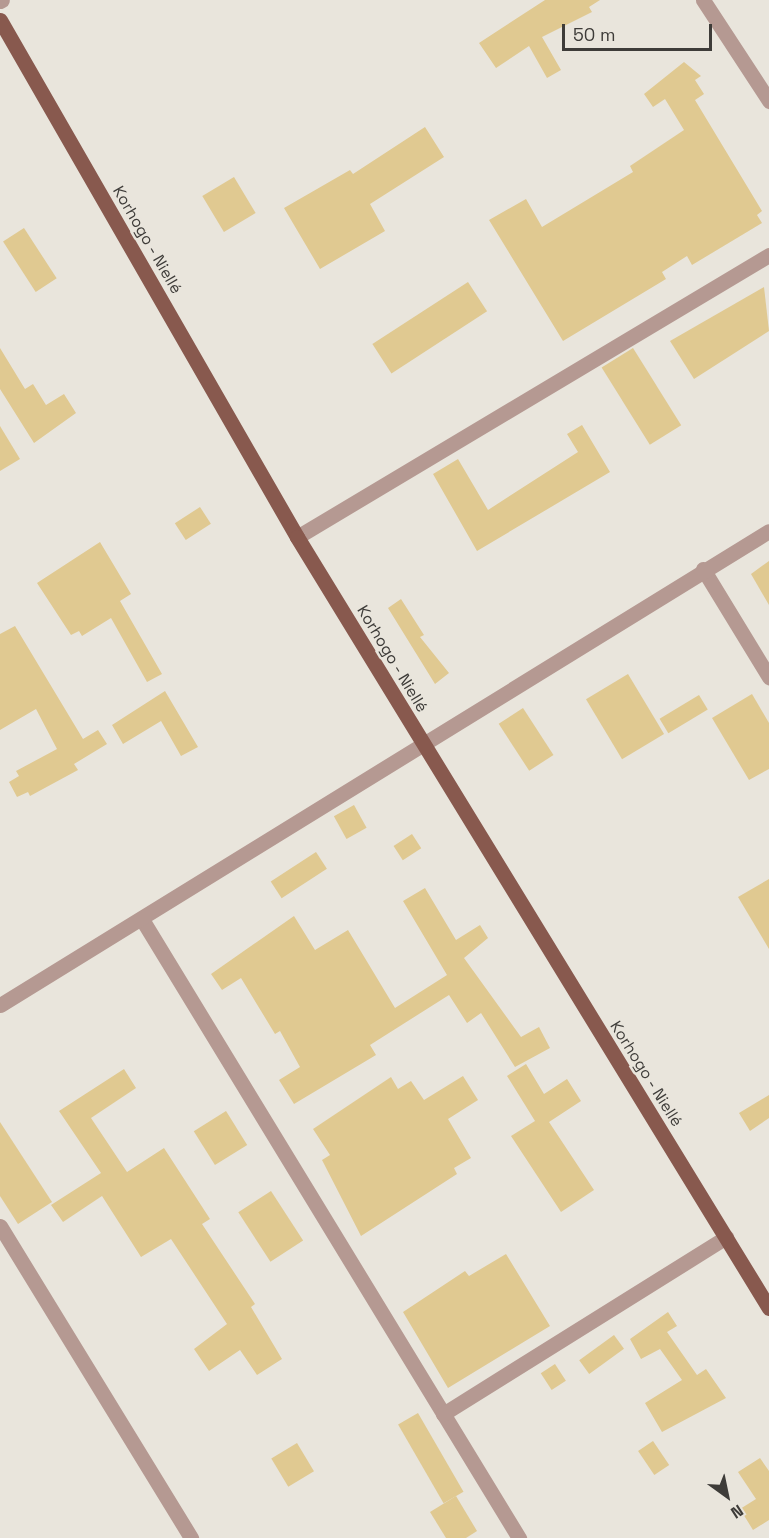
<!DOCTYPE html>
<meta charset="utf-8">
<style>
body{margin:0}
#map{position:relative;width:769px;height:1538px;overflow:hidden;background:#e9e5dc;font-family:"Space Grotesk",sans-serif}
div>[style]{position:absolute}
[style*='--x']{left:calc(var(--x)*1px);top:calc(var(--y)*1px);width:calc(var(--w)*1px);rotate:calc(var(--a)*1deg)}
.building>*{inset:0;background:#e0c991;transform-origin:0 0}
.minor>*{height:15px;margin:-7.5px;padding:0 7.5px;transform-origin:7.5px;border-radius:7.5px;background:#b59992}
.major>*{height:15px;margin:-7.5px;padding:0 7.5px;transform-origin:7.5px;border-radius:7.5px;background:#88594e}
span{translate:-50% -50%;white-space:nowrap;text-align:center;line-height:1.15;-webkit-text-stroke:5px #e9e5dc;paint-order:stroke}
.street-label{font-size:16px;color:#3e3c39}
.north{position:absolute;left:697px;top:1466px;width:60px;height:60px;-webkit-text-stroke:4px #e9e5dc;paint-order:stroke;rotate:147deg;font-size:16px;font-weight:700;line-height:24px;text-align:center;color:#3e3c39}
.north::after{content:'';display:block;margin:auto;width:21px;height:27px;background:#3e3c39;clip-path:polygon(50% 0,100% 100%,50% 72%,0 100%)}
.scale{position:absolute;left:562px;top:24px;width:150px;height:27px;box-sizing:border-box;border:3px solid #3e3c39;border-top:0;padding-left:8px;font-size:18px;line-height:21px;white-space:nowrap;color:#3e3c39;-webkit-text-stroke:4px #e9e5dc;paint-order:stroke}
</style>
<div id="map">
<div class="building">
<div style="clip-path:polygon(545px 0,600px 0,589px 7px,592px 12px,542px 37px,561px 70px,547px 78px,529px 46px,496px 68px,479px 43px)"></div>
<div style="clip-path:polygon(684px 62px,701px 76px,695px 80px,704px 94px,695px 100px,762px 211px,757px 215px,762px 223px,692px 265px,687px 256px,662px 272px,666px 279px,563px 341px,489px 220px,526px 199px,542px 227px,633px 172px,630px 166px,684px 130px,665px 99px,653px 107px,644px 94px)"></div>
<div style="clip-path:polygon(425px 127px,444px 157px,370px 204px,385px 231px,320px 269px,284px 208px,350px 170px,353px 174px)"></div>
<div style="left:234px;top:177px;width:42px;height:37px;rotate:59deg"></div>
<div style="left:24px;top:228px;width:60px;height:25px;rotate:57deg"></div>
<div style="left:468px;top:282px;width:35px;height:114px;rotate:57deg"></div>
<div style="clip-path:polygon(764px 287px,769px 331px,694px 379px,670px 341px)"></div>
<div style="clip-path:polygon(0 348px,25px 389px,33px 384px,46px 405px,64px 394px,76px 413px,34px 443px,0 389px)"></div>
<div style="left:633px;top:348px;width:91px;height:37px;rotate:58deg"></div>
<div style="clip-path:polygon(582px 425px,610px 472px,477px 551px,433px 474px,458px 459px,488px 510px,578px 452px,567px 434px)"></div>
<div style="clip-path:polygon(0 426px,20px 459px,0 471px)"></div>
<div style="left:200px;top:507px;width:20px;height:30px;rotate:57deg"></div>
<div style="clip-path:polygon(100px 542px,131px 594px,120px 601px,162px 674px,147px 682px,111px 618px,82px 636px,79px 631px,71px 635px,37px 583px)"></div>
<div style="clip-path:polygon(769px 561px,769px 605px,751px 574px)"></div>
<div style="clip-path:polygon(401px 599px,424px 635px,420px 637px,449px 673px,435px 684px,388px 608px)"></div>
<div style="clip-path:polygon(15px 626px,83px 739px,98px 730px,107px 744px,74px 764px,78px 770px,30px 796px,28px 792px,17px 797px,9px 782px,19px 776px,16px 771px,57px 749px,36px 709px,0 730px,0 634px)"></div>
<div style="left:628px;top:674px;width:70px;height:49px;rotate:59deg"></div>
<div style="clip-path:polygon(165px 691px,198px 747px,181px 756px,161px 721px,123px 744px,112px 725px)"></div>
<div style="clip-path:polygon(752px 694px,769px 723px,769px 769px,749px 780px,712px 718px)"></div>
<div style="left:699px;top:695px;width:17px;height:46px;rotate:59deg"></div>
<div style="left:523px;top:708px;width:56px;height:29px;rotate:57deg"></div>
<div style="left:354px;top:805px;width:26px;height:23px;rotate:61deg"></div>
<div style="left:412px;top:834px;width:17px;height:22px;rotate:57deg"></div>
<div style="left:316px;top:852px;width:20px;height:54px;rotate:57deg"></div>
<div style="clip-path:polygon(769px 879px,769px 949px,738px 897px)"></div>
<div style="clip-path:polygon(425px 888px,456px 940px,480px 925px,488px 938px,464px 958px,521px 1037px,539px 1027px,550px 1048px,515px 1067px,481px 1013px,467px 1023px,449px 995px,370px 1045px,376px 1055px,294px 1104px,279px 1080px,300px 1067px,280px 1031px,275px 1034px,241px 978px,222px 990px,211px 974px,294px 916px,315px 950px,348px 930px,395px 1008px,447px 975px,403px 901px)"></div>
<div style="clip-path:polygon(526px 1064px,544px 1094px,567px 1079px,581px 1101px,549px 1122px,594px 1190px,561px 1212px,511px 1136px,535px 1121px,507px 1076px)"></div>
<div style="clip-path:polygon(124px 1069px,136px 1088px,91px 1118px,127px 1172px,164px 1148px,210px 1219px,202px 1224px,255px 1304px,251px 1307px,282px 1359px,257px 1375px,240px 1350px,209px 1371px,194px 1349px,227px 1324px,171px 1239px,141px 1257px,102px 1196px,63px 1222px,51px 1205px,101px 1173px,59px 1111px)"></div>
<div style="clip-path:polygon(463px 1076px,478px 1100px,448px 1119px,471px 1158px,454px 1168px,457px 1174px,361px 1236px,322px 1160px,330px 1155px,313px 1129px,391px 1077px,398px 1089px,411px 1081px,424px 1100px)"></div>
<div style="clip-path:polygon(769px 1095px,769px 1118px,750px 1131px,739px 1113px)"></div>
<div style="left:226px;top:1111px;width:40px;height:38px;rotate:58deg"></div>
<div style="clip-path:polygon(0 1122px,52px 1202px,18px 1224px,0 1196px)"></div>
<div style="left:271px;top:1191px;width:59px;height:39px;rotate:57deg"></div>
<div style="clip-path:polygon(506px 1254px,550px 1326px,448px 1388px,403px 1312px,465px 1271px,469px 1276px)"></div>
<div style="clip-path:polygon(668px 1312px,677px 1326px,667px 1332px,697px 1375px,706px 1369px,726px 1398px,662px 1432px,645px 1403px,682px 1380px,660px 1349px,641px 1359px,630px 1339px)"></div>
<div style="left:614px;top:1335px;width:17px;height:43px;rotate:54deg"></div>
<div style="left:555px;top:1364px;width:20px;height:17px;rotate:57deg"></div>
<div style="left:418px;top:1413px;width:91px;height:23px;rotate:60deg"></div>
<div style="left:653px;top:1441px;width:29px;height:18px;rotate:56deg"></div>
<div style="left:297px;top:1443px;width:33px;height:30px;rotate:59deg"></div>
<div style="clip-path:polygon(760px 1458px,769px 1471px,769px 1520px,753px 1530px,740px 1509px,756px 1499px,738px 1472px)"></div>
<div style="clip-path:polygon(456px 1496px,477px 1531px,466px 1538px,446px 1538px,430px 1512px)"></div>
</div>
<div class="minor">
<div style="--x:703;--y:0;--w:121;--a:56.8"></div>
<div style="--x:0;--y:1;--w:2;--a:-27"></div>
<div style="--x:297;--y:537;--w:550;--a:-30.86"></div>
<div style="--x:703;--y:569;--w:127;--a:58.6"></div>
<div style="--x:143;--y:921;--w:723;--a:58.64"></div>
<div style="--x:0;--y:1005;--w:903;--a:-31.65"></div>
<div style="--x:0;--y:1226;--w:366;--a:58.5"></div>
<div style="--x:443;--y:1414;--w:334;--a:-32"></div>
</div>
<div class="major">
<div style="--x:0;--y:20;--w:596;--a:60.12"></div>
<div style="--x:297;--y:537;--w:904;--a:58.53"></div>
</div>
<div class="street-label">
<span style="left:147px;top:240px;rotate:60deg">Korhogo - Niellé</span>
<span style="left:392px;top:659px;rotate:59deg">Korhogo - Niellé</span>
<span style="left:646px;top:1074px;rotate:58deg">Korhogo - Niellé</span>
</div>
<div class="north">N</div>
<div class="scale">50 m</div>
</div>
